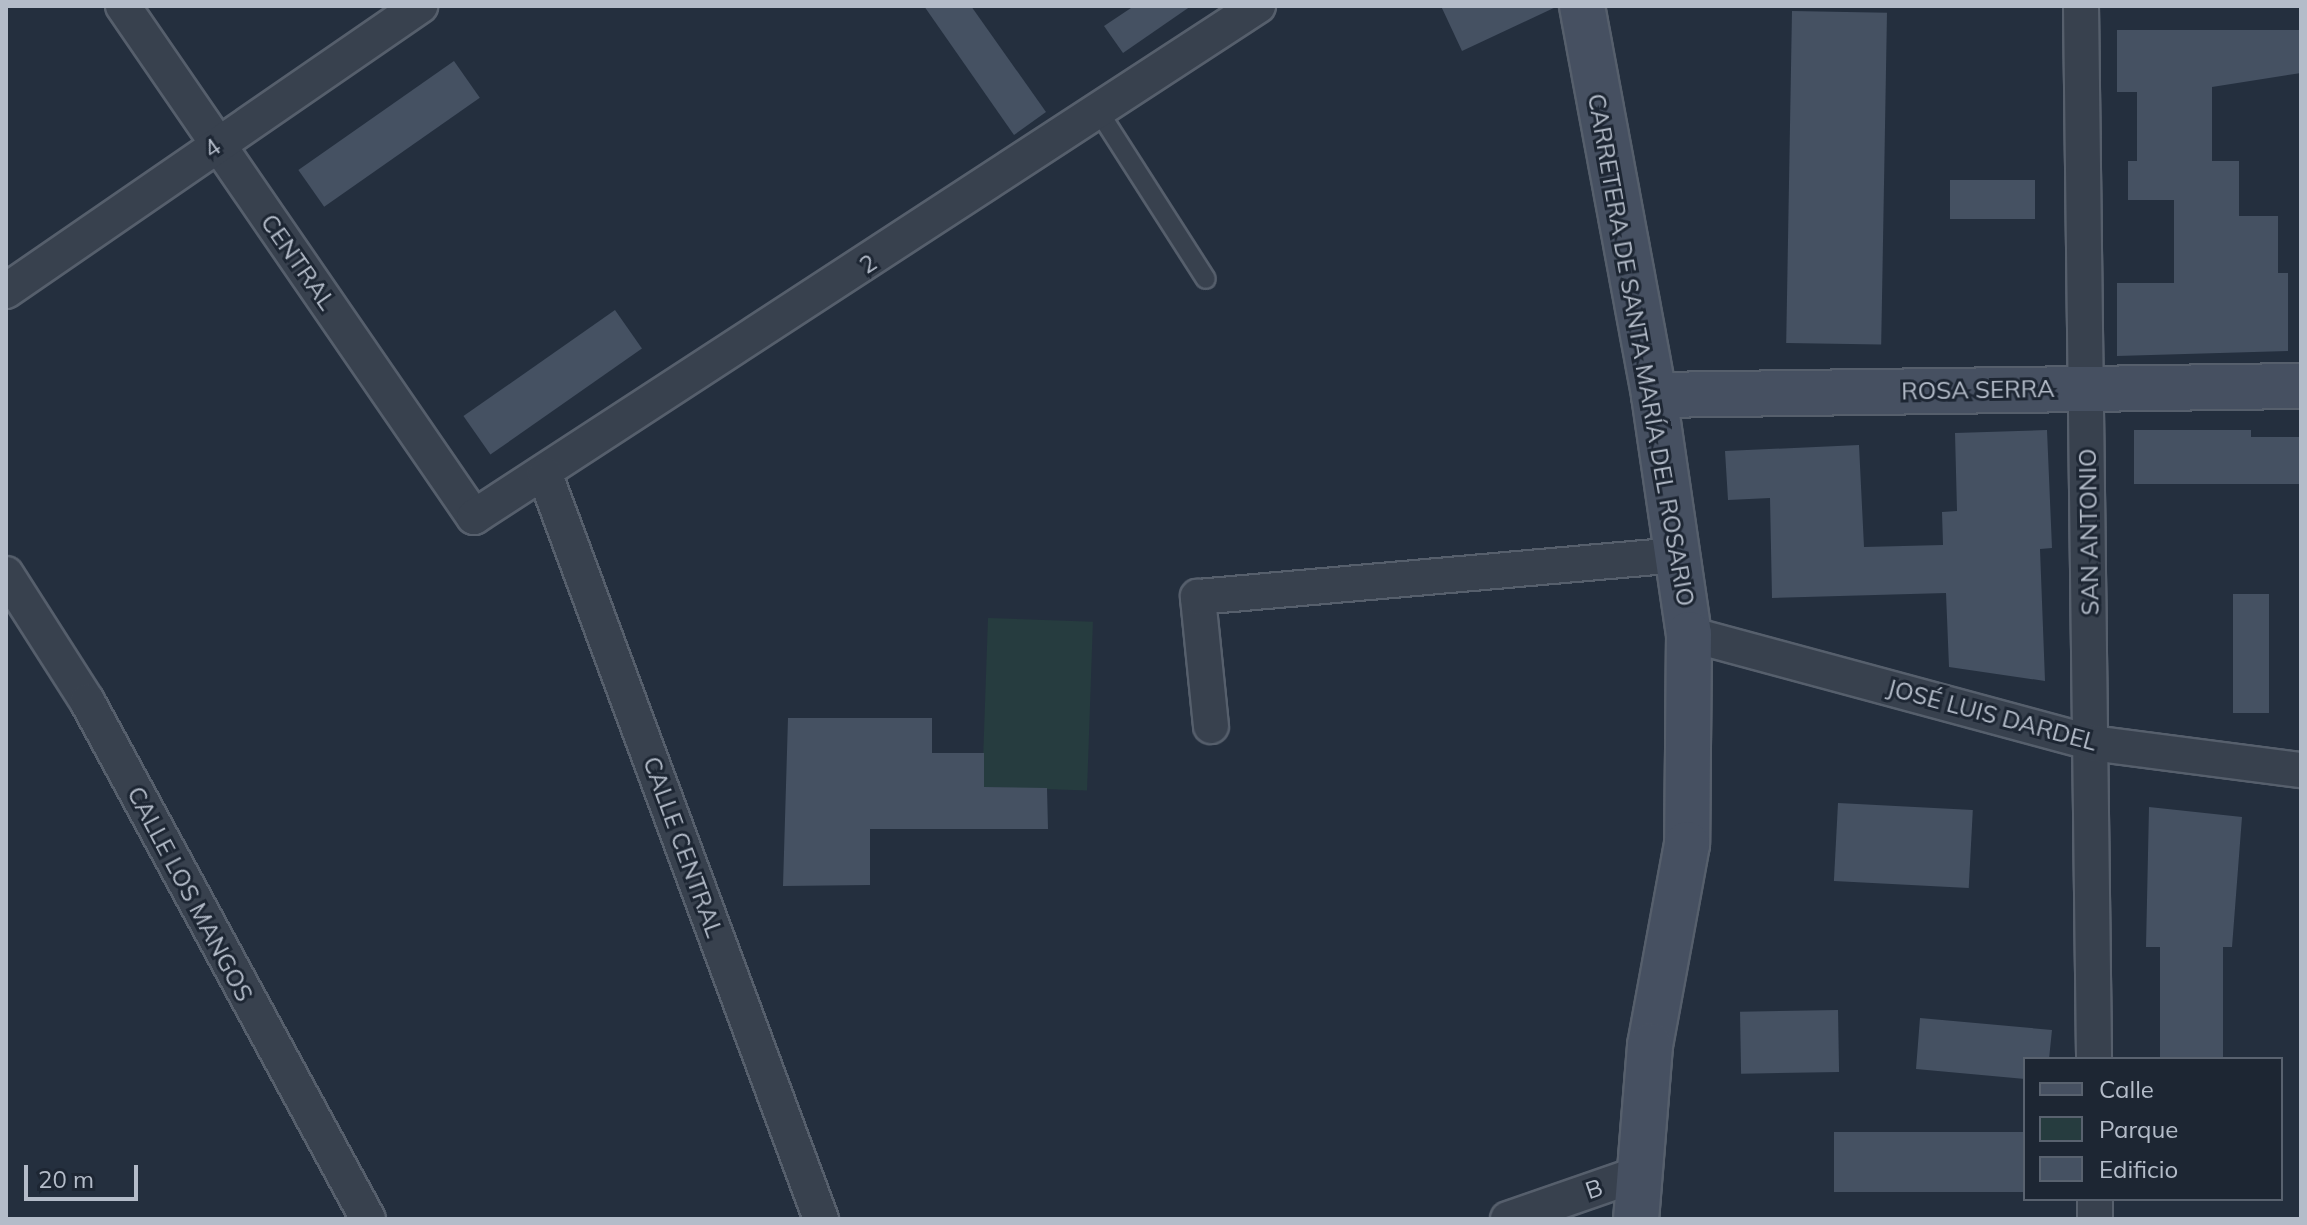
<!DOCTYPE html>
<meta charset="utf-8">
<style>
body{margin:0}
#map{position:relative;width:2307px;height:1225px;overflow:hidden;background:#242f3e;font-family:Mulish,sans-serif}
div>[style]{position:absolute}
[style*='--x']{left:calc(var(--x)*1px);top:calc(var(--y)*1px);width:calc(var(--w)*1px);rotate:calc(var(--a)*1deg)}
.green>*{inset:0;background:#263c3f;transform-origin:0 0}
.building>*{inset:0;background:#455162;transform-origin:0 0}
.roads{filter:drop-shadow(2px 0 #565f6c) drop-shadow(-2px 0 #565f6c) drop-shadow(0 2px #565f6c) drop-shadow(0 -2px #565f6c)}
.lane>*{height:18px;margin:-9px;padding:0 9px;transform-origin:9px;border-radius:9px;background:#38414e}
.street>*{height:34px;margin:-17px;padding:0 17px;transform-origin:17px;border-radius:17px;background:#38414e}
.secondary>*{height:44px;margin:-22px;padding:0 22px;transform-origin:22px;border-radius:22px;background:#465061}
span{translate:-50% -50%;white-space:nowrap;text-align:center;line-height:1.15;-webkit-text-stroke:6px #1d2633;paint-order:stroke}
.street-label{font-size:24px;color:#b4bcc9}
.frame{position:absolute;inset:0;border:8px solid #b4bcc9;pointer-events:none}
.legend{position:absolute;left:2023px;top:1057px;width:260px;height:144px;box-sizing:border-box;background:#1d2633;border:2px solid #59626f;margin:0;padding:10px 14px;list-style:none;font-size:24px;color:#b4bcc9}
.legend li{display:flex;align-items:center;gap:16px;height:40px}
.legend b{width:40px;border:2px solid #59626f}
.scale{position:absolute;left:24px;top:1165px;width:114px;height:36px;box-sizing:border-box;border:4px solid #b4bcc9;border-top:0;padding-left:10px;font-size:24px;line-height:28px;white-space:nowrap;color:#b4bcc9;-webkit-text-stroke:6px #1d2633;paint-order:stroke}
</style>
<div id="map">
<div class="green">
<div style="left:988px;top:618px;width:105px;height:169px;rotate:2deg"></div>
</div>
<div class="building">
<div style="clip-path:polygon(924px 6px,971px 6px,1046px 112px,1014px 135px)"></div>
<div style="clip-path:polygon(1134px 6px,1191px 6px,1123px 53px,1104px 26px)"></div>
<div style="clip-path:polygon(1441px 6px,1558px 6px,1462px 51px)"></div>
<div style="left:1792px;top:11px;width:95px;height:332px;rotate:1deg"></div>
<div style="clip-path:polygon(2117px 30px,2301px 30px,2301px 73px,2212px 87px,2212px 161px,2239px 161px,2239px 216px,2278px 216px,2278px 273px,2288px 273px,2288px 351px,2117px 356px,2117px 283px,2174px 283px,2174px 200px,2128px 200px,2128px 161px,2137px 161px,2137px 92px,2117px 92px)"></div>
<div style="left:454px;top:61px;width:45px;height:190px;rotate:55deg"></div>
<div style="left:1950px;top:180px;width:85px;height:39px"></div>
<div style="left:615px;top:310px;width:47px;height:185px;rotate:55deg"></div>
<div style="clip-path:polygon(2047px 430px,2052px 548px,2040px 549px,2045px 681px,1949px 667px,1946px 593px,1772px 598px,1770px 498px,1728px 500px,1725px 451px,1859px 445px,1864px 547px,1943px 545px,1942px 512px,1957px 511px,1955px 433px)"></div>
<div style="clip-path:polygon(2134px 430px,2251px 430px,2251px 437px,2301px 437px,2301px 484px,2134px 484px)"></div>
<div style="left:2233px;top:594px;width:36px;height:119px"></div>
<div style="clip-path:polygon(788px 718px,932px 718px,932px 753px,984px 753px,984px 787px,1047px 788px,1048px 829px,870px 829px,870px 885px,783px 886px)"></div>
<div style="left:1838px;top:803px;width:135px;height:78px;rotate:3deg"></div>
<div style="clip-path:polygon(2149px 807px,2242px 817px,2232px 947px,2223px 947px,2223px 1059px,2160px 1059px,2160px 947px,2146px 947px)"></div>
<div style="left:1838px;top:1010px;width:62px;height:98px;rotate:89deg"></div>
<div style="clip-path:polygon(1920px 1018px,2052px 1030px,2049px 1059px,2025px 1059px,2025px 1079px,1916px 1069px)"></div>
<div style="left:2025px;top:1132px;width:60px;height:191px;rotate:90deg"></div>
</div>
<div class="roads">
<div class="lane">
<div style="--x:1099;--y:112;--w:198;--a:57.4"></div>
</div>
<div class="street">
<div style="--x:123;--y:6;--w:620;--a:55.52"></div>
<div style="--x:474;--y:517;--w:936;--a:-33.1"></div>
<div style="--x:2081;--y:6;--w:1053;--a:89.29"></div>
<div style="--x:6;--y:291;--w:503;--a:-34.54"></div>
<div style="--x:545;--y:475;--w:794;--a:69.65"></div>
<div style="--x:6;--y:574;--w:151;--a:57.5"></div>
<div style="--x:87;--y:701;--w:589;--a:61.52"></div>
<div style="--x:1689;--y:634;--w:417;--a:15.1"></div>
<div style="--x:2092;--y:743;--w:211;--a:7.4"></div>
<div style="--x:1211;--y:726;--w:130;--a:-95.8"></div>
<div style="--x:1198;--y:597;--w:481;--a:-5"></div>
<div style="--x:2095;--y:1199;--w:20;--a:90"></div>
<div style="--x:1508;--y:1219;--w:134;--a:-19.1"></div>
</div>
<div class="secondary">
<div style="--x:1582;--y:6;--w:396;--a:79.5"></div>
<div style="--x:1654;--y:395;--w:242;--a:81.7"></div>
<div style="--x:1689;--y:634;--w:210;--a:90.5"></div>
<div style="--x:1687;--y:844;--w:205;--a:100.4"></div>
<div style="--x:1650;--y:1046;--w:174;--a:94.6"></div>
<div style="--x:1654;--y:395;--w:647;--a:-0.8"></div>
</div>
</div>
<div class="street-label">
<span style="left:212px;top:148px;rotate:-35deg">4</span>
<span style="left:298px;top:262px;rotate:55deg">CENTRAL</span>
<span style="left:868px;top:264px;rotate:-33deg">2</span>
<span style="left:1641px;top:350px;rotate:80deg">CARRETERA DE SANTA MARÍA DEL ROSARIO</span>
<span style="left:1978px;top:390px;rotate:-1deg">ROSA SERRA</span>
<span style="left:2089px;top:532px;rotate:-91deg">SAN ANTONIO</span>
<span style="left:1992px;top:715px;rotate:15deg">JOSÉ LUIS DARDEL</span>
<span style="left:683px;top:847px;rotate:70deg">CALLE CENTRAL</span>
<span style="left:190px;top:894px;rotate:62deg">CALLE LOS MANGOS</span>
<span style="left:1594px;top:1189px;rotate:-19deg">B</span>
</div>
<div class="frame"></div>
<ul class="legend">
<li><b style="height:10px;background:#465061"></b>Calle</li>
<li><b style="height:22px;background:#263c3f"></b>Parque</li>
<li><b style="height:22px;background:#455162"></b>Edificio</li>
</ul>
<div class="scale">20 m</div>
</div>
